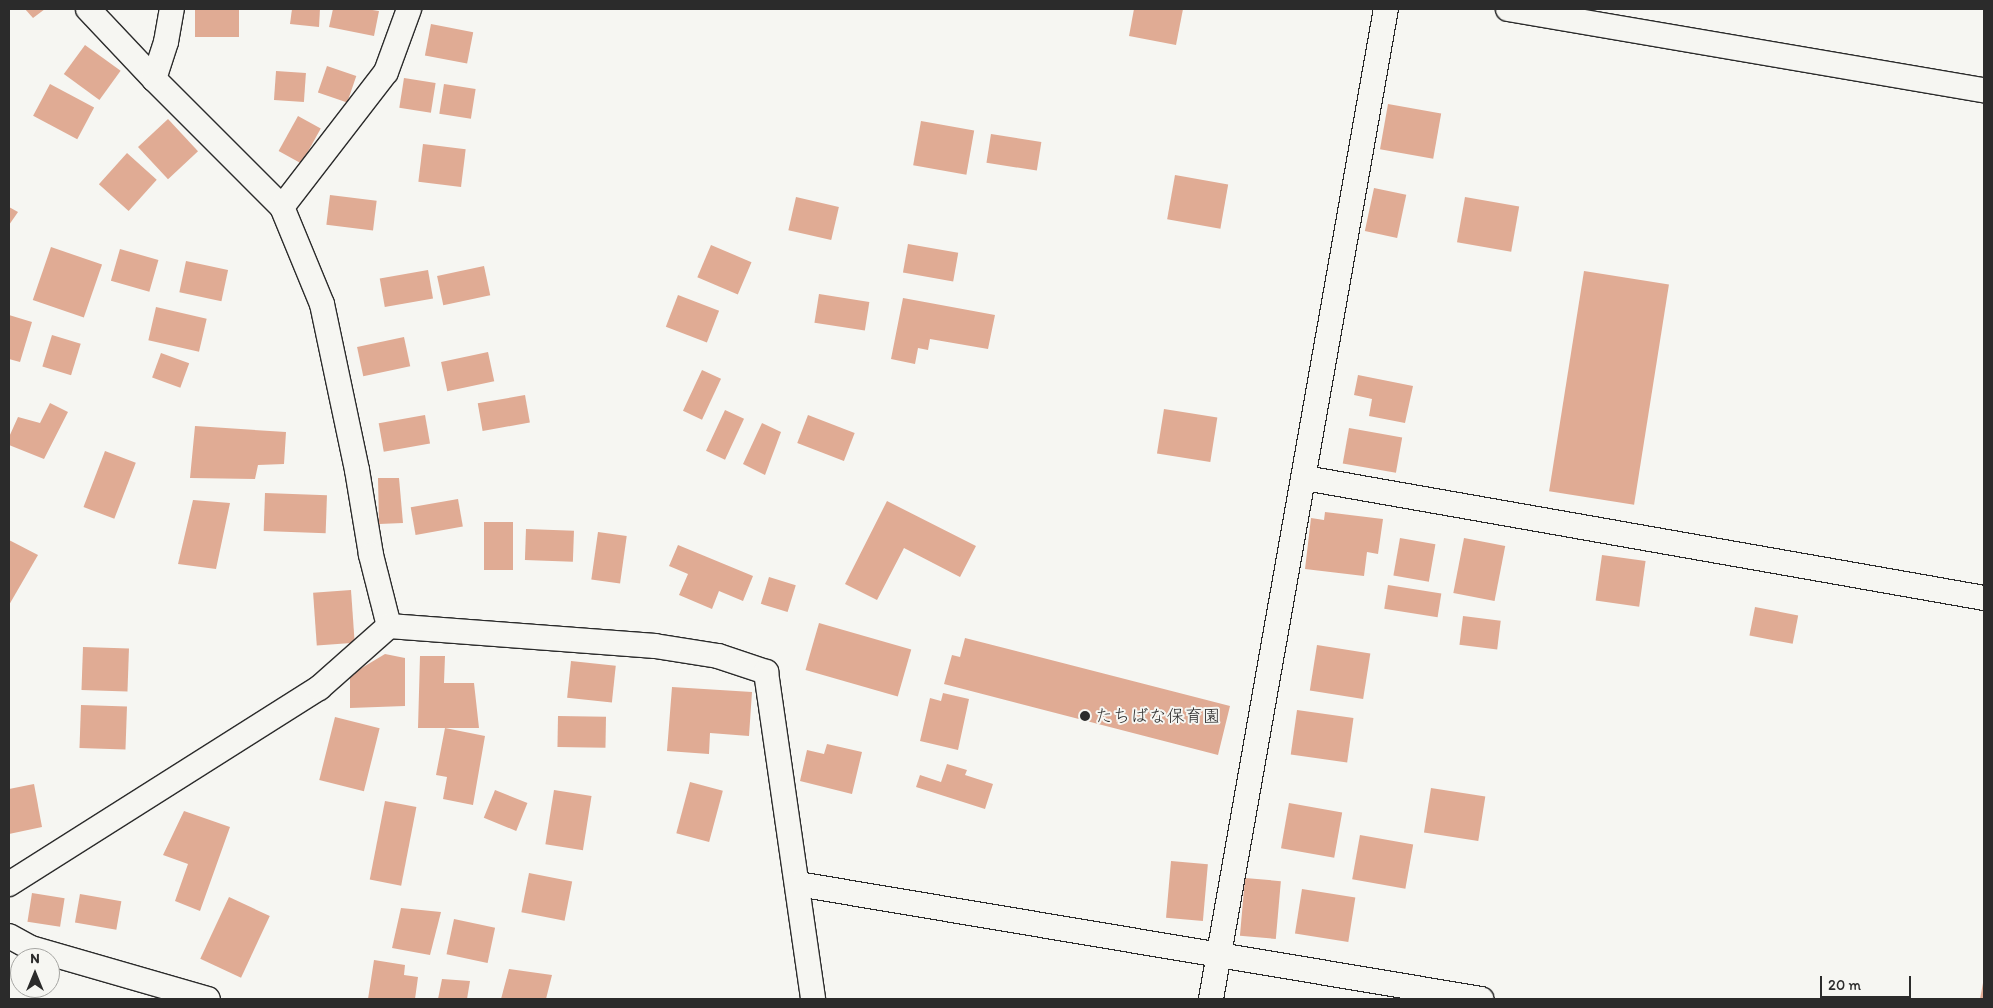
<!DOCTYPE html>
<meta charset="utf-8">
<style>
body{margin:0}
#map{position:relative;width:1993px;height:1008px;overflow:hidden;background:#f6f6f2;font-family:Itim,"Klee One",sans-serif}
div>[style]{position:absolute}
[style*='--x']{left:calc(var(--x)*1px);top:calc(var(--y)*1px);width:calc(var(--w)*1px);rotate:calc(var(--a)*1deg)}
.building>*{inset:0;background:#e0ab94;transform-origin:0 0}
.roads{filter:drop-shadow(1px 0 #2b2b2b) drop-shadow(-1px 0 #2b2b2b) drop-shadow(0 1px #2b2b2b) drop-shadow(0 -1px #2b2b2b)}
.street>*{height:24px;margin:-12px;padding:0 12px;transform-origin:12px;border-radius:12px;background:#f6f6f2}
.dots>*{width:14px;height:14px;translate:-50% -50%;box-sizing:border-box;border:2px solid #f6f6f2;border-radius:50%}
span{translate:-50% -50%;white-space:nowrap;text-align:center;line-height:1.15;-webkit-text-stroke:4px #f6f6f2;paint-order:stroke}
.poi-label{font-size:18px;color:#2b2b2b}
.left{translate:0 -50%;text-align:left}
.frame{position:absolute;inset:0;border:10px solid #2b2b2b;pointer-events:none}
.north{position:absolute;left:10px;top:948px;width:50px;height:50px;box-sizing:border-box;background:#f6f6f2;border:1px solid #a5a5a2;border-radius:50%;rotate:0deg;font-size:14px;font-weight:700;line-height:20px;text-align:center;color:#2b2b2b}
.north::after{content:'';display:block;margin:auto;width:18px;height:22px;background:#2b2b2b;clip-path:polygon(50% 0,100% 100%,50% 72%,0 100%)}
.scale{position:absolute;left:1820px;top:976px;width:91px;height:22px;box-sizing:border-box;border:2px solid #2b2b2b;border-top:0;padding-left:6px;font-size:15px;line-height:18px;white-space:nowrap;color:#2b2b2b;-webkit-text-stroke:4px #f6f6f2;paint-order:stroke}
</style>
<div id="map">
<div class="building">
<div style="clip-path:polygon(25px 9px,45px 9px,33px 18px)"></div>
<div style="left:195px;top:9px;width:44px;height:28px"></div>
<div style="clip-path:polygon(292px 9px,320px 9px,319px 27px,290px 24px)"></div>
<div style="clip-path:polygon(333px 9px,366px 9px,379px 11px,374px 36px,329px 27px)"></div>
<div style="clip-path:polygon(1134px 9px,1183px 9px,1176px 45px,1129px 36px)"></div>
<div style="left:431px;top:24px;width:43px;height:32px;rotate:11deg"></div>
<div style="left:85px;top:45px;width:44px;height:36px;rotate:36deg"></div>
<div style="left:327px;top:66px;width:31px;height:28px;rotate:19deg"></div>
<div style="left:276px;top:71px;width:30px;height:29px;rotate:4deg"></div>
<div style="left:404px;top:78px;width:32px;height:30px;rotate:9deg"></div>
<div style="left:50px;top:84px;width:50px;height:36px;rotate:28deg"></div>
<div style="left:444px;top:84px;width:32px;height:30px;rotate:9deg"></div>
<div style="left:1388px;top:104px;width:54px;height:46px;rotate:10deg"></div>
<div style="left:298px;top:116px;width:26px;height:40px;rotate:29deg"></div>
<div style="left:168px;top:119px;width:44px;height:41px;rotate:47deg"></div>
<div style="left:921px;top:121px;width:54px;height:45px;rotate:10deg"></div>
<div style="left:991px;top:134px;width:51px;height:29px;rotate:9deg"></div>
<div style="left:423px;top:144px;width:43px;height:38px;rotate:7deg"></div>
<div style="left:127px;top:153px;width:40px;height:42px;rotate:42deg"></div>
<div style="left:1175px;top:175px;width:54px;height:45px;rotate:10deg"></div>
<div style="left:1374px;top:188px;width:33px;height:44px;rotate:12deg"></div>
<div style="left:330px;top:195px;width:47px;height:30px;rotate:7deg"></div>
<div style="left:796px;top:197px;width:44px;height:34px;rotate:13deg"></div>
<div style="left:1465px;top:197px;width:55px;height:46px;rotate:10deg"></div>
<div style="clip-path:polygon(9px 207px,18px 212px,9px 225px)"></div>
<div style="left:908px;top:244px;width:51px;height:29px;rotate:10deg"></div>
<div style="left:711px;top:245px;width:44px;height:35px;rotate:23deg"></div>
<div style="left:51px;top:247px;width:54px;height:56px;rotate:19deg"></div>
<div style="left:120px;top:249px;width:40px;height:33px;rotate:16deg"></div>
<div style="left:186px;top:261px;width:43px;height:32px;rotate:12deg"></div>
<div style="left:484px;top:266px;width:30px;height:48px;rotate:78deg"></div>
<div style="left:428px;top:270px;width:29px;height:49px;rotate:80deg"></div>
<div style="left:1584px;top:271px;width:86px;height:223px;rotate:9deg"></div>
<div style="left:819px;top:294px;width:51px;height:29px;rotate:9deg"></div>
<div style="left:678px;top:295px;width:44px;height:34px;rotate:21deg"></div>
<div style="clip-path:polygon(903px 298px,995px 315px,988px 349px,930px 339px,928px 350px,918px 348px,915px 364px,891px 359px)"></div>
<div style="left:156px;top:307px;width:52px;height:34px;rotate:13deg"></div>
<div style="clip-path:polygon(9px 315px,32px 322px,20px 362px,9px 359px)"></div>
<div style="left:52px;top:335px;width:30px;height:33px;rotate:17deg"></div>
<div style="left:404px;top:337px;width:30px;height:48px;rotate:78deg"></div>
<div style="left:488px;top:352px;width:30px;height:48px;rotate:78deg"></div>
<div style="left:161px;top:353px;width:30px;height:26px;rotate:20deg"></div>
<div style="left:702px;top:370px;width:21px;height:45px;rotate:25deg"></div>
<div style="clip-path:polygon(1358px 375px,1413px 386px,1405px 423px,1369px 416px,1372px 399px,1354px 395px)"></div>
<div style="left:525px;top:395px;width:28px;height:48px;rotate:80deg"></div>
<div style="clip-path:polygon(50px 403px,68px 412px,44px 459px,9px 445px,9px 437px,18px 417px,40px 423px)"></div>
<div style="left:1164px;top:409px;width:54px;height:45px;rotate:9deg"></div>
<div style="left:725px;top:410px;width:21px;height:45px;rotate:25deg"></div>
<div style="left:425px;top:415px;width:29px;height:47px;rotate:80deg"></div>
<div style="left:808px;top:415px;width:50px;height:30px;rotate:21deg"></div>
<div style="clip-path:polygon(762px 423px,781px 432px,765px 475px,743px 464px)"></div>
<div style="clip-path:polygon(195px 426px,286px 432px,284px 464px,258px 465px,255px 479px,190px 478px)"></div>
<div style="left:1349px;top:428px;width:54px;height:36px;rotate:10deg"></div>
<div style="left:105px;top:451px;width:33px;height:60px;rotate:21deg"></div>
<div style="clip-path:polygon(378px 478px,399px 478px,403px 523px,379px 524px)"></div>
<div style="left:265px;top:493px;width:62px;height:38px;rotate:2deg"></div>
<div style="left:458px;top:499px;width:28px;height:48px;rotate:80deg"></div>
<div style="clip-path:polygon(193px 500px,230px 503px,216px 569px,178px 564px)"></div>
<div style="clip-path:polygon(887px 501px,976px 546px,960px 577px,904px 548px,877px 600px,845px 584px)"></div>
<div style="clip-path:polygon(1325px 512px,1383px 519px,1378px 554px,1367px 552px,1364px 576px,1305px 569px,1311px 518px,1324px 520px)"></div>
<div style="left:484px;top:522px;width:29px;height:48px"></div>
<div style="left:526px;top:529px;width:48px;height:31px;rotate:2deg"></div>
<div style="left:598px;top:532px;width:29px;height:48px;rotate:8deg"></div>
<div style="left:1400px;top:538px;width:36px;height:38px;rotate:10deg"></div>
<div style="left:1464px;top:538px;width:42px;height:56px;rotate:11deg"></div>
<div style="clip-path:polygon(9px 540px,38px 555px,9px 605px)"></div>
<div style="clip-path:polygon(678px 545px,753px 576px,743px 601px,719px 591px,712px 609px,679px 595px,688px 574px,669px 566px)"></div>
<div style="left:1602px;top:555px;width:44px;height:46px;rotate:8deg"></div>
<div style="left:769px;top:577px;width:28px;height:28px;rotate:17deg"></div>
<div style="left:1388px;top:585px;width:54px;height:24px;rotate:9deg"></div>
<div style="left:351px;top:590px;width:53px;height:38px;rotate:86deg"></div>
<div style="left:1755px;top:607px;width:44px;height:29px;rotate:11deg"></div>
<div style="left:1463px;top:616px;width:38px;height:29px;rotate:7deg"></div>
<div style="left:819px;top:623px;width:96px;height:49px;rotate:16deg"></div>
<div style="clip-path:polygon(965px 638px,1230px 706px,1218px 755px,944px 684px,952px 655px,960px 657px)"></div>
<div style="left:1317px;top:645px;width:54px;height:46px;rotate:9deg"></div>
<div style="left:83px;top:647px;width:46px;height:43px;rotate:2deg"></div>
<div style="clip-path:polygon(385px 654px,405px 658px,405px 706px,350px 708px,350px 675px)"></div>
<div style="clip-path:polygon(420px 656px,445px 656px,444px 683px,474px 683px,479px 728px,418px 728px)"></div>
<div style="left:571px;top:661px;width:45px;height:37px;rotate:6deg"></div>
<div style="clip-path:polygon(672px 687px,752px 692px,749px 736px,710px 733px,709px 754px,667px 751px)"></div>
<div style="clip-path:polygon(943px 693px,969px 699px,958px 750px,920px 741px,930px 698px,941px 701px)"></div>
<div style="left:81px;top:705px;width:46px;height:43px;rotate:2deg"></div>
<div style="left:1297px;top:710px;width:57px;height:45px;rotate:8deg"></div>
<div style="left:558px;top:716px;width:48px;height:31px;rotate:1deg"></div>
<div style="left:335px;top:717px;width:46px;height:65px;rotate:14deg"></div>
<div style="clip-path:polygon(445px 728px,485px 736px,473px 805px,443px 799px,447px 777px,436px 775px)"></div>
<div style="clip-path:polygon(827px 744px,862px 752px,852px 794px,800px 781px,807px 750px,824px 754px)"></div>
<div style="clip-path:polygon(947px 764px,967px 770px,965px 775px,993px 784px,985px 809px,916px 787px,920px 775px,941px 782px)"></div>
<div style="left:690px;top:782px;width:34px;height:53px;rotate:15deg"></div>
<div style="clip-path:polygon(34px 784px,42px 827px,9px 834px,9px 789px)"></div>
<div style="left:1431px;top:788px;width:55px;height:45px;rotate:9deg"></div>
<div style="left:495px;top:790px;width:35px;height:30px;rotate:22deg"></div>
<div style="left:554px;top:790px;width:38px;height:55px;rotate:9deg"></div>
<div style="left:385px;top:801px;width:32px;height:80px;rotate:11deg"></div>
<div style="left:1289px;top:803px;width:54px;height:46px;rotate:10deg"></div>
<div style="clip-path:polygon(184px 811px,230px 827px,200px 911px,175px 901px,188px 864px,163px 855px)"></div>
<div style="left:1360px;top:835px;width:54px;height:45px;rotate:10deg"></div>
<div style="left:1171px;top:861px;width:37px;height:57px;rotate:5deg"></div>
<div style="left:529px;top:873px;width:44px;height:40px;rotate:11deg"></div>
<div style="left:1245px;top:878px;width:36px;height:58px;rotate:5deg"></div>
<div style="left:1302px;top:889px;width:54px;height:45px;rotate:9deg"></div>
<div style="left:32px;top:893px;width:33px;height:29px;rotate:9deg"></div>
<div style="left:80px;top:894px;width:42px;height:29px;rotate:10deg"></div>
<div style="left:229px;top:897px;width:45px;height:68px;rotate:25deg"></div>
<div style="clip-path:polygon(401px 908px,441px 912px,430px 955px,392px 948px)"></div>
<div style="left:454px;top:919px;width:42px;height:36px;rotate:12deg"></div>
<div style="clip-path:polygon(374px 960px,405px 965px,404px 975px,418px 977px,415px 999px,368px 999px)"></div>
<div style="clip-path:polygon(509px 969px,552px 975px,546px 999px,501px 999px)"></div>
<div style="clip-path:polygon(442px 979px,470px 981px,467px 999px,438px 999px)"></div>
<div style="clip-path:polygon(1983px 983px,1984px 999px,1980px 999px)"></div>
</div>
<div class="roads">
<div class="street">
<div style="--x:88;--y:9;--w:96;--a:46.7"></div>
<div style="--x:154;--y:79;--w:181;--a:45"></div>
<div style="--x:282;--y:207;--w:105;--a:67.6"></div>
<div style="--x:322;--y:304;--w:170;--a:78.1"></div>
<div style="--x:357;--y:470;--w:86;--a:80.6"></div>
<div style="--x:371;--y:555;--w:73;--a:75.8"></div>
<div style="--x:1508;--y:9;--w:483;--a:9.7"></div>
<div style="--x:154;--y:79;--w:39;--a:-72"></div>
<div style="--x:166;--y:42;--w:34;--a:-80"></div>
<div style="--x:282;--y:207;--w:170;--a:-52.4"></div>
<div style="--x:386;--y:72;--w:67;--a:-69.9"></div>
<div style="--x:1305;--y:478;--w:690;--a:10.02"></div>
<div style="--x:9;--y:884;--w:367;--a:-32.3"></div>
<div style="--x:319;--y:688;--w:94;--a:-41.5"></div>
<div style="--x:389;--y:626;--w:267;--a:4.3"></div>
<div style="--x:655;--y:646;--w:64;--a:9"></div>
<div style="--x:718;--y:656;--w:51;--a:18.4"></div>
<div style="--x:766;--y:672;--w:330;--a:81.8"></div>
<div style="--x:798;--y:884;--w:693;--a:9.56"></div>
<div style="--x:9;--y:936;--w:25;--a:29"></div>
<div style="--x:31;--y:948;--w:184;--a:16.1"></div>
<div style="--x:1211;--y:999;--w:1005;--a:-79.98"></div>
</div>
</div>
<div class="dots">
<div style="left:1085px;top:716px;background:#2b2b2b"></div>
</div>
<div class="poi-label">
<span class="left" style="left:1095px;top:716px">たちばな保育園</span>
</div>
<div class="frame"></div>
<div class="north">N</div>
<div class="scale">20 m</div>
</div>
